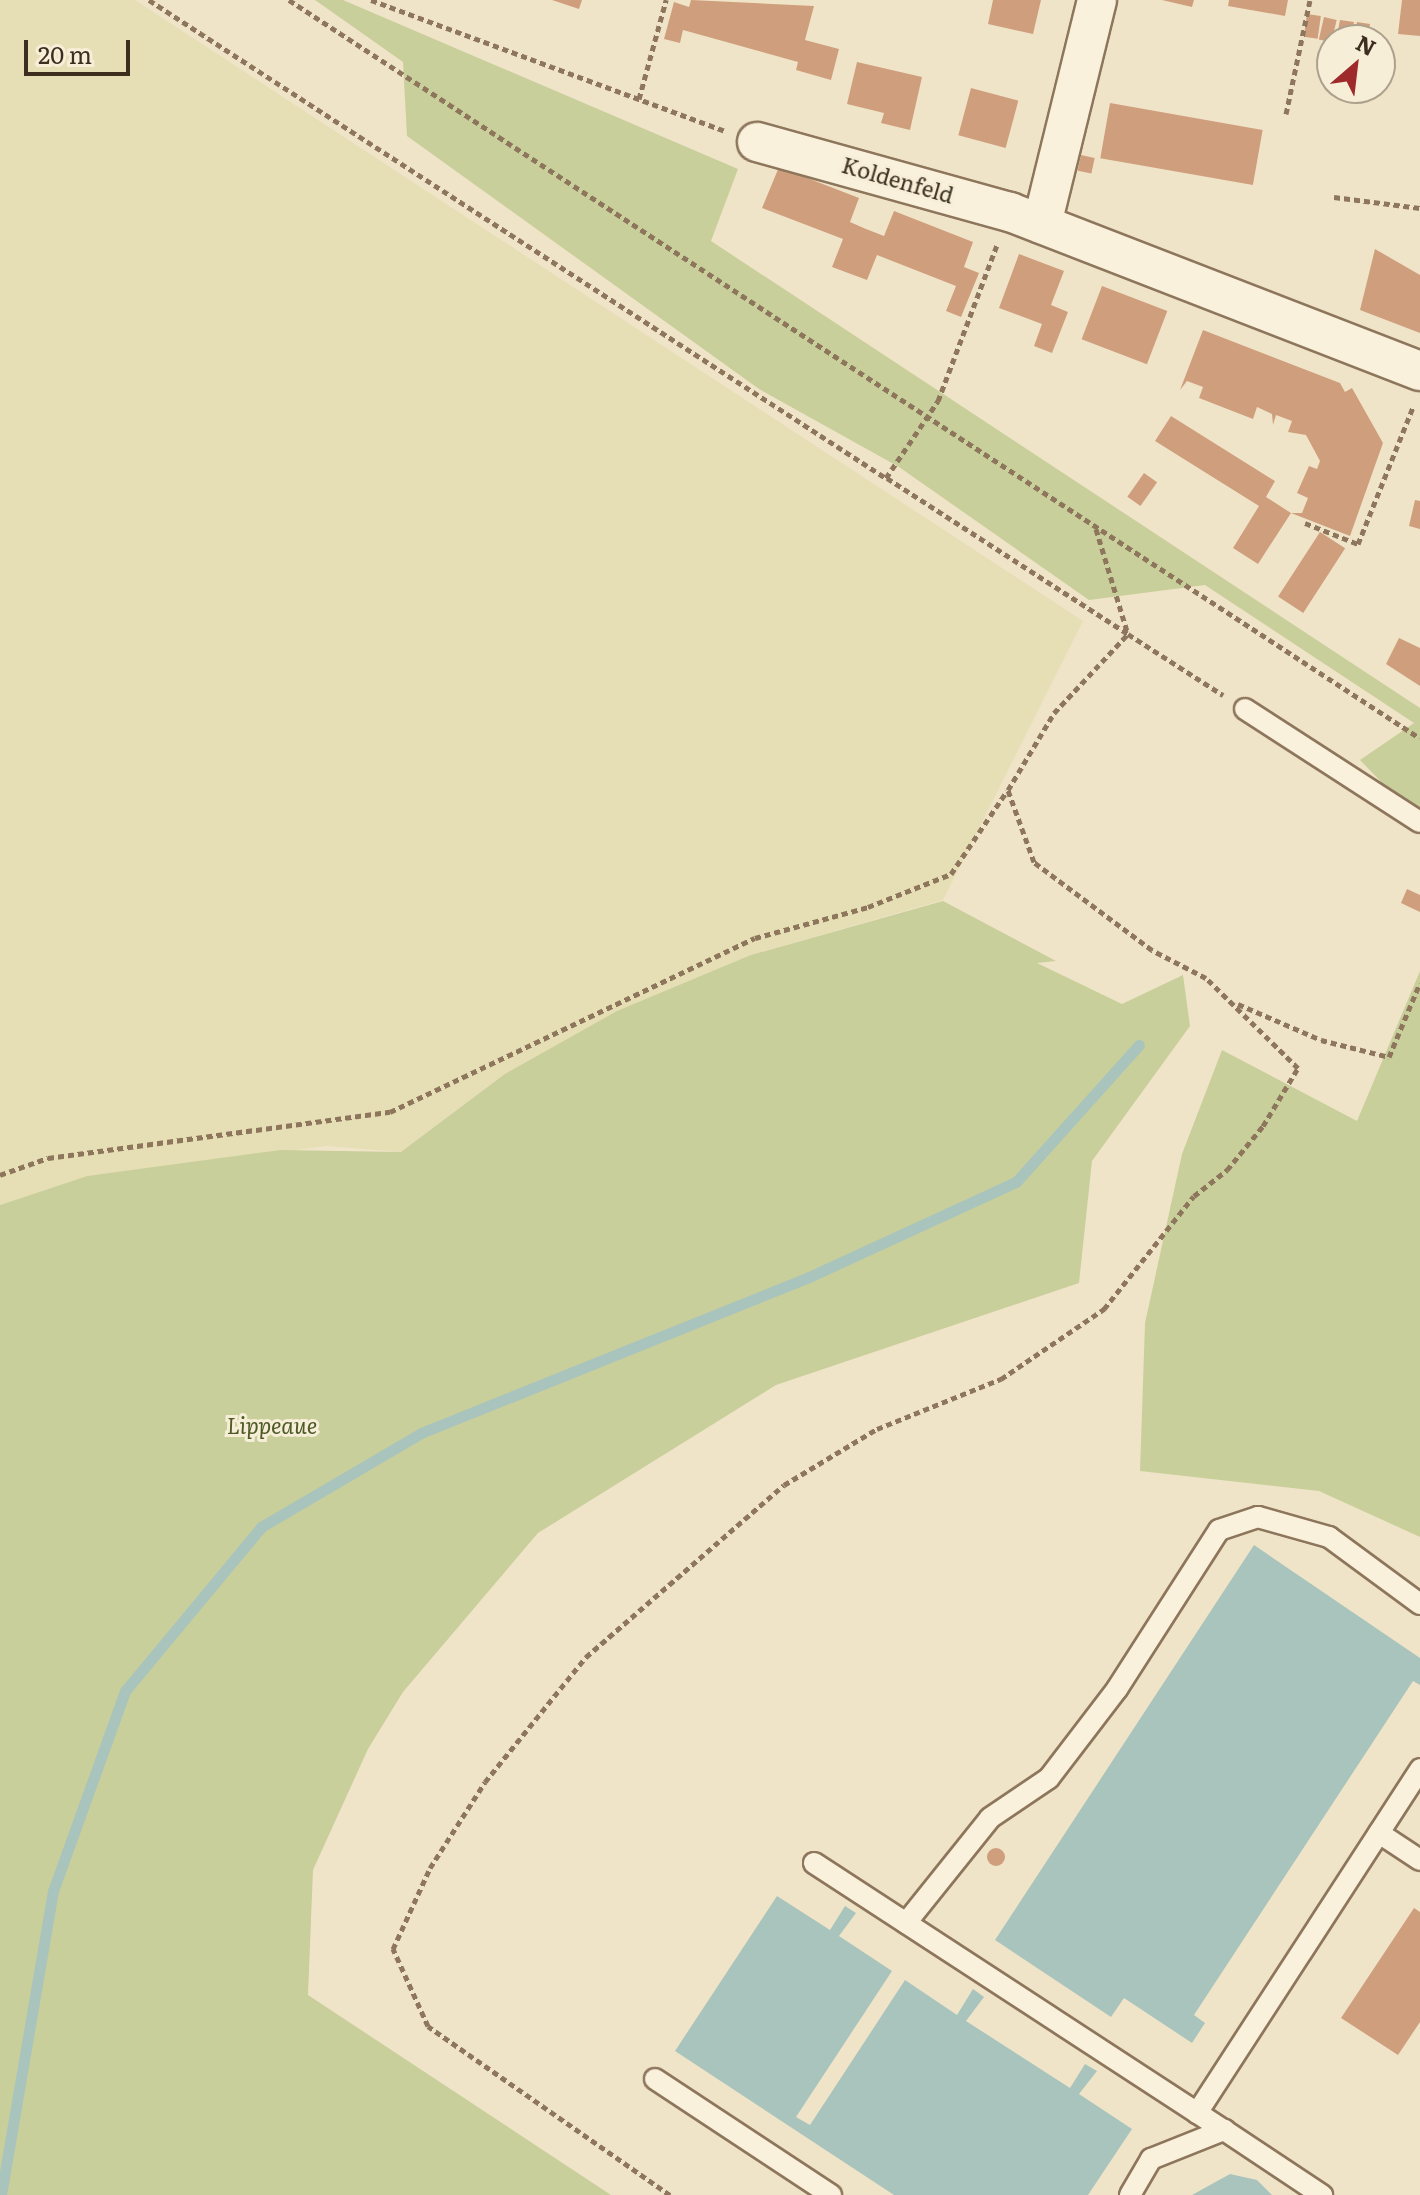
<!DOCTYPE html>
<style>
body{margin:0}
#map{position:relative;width:1420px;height:2195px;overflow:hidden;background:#f0e4c8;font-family:Literata,serif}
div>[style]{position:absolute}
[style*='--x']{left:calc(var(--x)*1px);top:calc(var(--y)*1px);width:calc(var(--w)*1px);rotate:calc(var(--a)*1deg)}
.farmland>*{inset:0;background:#e6deb5}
.green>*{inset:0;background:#c9cf9b}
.water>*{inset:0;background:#a9c4bc}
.stream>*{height:11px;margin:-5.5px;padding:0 5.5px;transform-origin:5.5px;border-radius:5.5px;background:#a9c4bc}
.building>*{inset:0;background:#cf9f7d;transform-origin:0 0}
.round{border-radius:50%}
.path>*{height:5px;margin-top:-2.5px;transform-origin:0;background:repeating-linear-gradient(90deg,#8d765c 0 6px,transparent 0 10px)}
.roads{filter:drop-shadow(2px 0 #8d765c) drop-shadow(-2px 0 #8d765c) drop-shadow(0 2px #8d765c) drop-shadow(0 -2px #8d765c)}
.service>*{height:20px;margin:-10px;padding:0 10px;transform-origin:10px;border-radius:10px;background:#faf1dc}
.minor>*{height:38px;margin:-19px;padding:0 19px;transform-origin:19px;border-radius:19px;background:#faf1dc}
span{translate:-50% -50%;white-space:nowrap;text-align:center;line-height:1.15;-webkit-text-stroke:6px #f7eed8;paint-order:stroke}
.street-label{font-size:22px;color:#3d2e20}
.park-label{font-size:22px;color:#4d5a26;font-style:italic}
.north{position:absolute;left:1316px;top:24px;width:80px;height:80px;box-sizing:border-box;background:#f7eed8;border:2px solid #ada18e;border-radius:50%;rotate:28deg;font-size:22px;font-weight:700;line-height:32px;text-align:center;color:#3d2e20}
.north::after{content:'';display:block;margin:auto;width:28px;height:36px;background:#9e2a2b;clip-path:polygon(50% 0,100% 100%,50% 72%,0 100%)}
.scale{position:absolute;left:24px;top:40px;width:106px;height:36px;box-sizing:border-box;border:4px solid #3d2e20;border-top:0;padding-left:10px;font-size:24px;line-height:28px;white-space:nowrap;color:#3d2e20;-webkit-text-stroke:6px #f7eed8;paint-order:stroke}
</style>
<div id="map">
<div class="farmland">
<div style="clip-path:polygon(0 0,135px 0,1083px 621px,943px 900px,751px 955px,578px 1039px,401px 1152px,327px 1146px,87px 1176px,0 1205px)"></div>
</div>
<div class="green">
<div style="clip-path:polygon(315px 0,343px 0,738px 169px,711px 241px,1420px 708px,1420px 822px,1360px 760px,1414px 723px,1205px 585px,1089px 600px,899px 467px,759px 389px,407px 136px,403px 62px)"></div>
<div style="clip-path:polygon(943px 901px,1056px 961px,1037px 963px,1122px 1004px,1183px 975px,1190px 1026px,1092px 1161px,1079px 1283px,776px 1385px,538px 1533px,403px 1692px,368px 1749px,313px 1870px,308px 1995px,611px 2195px,0 2195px,0 1205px,87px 1176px,281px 1150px,401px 1152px,505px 1074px,617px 1011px,751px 955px)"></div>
<div style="clip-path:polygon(1420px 971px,1420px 1537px,1319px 1491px,1140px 1471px,1145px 1323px,1182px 1154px,1222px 1050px,1357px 1121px)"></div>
</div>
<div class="water">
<div style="clip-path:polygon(1254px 1545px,1420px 1658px,1420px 1685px,1413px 1681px,1194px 2015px,1205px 2023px,1192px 2043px,1124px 1998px,1111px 2017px,995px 1940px)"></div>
<div style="clip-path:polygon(777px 1896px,830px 1930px,845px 1906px,856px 1913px,839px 1936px,892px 1971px,796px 2117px,810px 2125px,905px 1980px,957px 2015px,973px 1989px,984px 1997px,966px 2021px,1070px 2088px,1085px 2064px,1097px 2071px,1079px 2094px,1132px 2129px,1088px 2195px,894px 2195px,675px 2051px)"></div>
<div style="clip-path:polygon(1230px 2174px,1257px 2180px,1272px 2195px,1192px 2195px)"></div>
</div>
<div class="stream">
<div style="--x:1;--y:2195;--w:308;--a:-80.3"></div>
<div style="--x:53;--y:1891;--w:213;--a:-70.2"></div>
<div style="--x:125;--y:1691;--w:213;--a:-50.3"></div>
<div style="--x:261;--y:1527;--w:186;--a:-30.4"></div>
<div style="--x:421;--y:1433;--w:418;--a:-21.9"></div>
<div style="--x:809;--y:1277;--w:228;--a:-24.7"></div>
<div style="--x:1016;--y:1182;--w:184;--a:-48.1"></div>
</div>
<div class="building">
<div style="clip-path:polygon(552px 0,582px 0,579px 9px)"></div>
<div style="clip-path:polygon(691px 0,814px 6px,805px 40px,839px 49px,831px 80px,796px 70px,798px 62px,683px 30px,680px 43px,664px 39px,674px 2px,689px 7px)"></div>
<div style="clip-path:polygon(993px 0,1041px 0,1033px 34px,988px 24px)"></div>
<div style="clip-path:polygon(1162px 0,1194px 0,1192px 7px)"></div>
<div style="clip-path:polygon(1229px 0,1288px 0,1285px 16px,1228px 6px)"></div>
<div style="clip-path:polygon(1402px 0,1420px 0,1420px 36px,1398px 34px)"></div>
<div style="left:1307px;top:14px;width:14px;height:23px;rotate:8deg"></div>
<div style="left:1324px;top:17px;width:13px;height:23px;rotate:13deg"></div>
<div style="clip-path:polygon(1340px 20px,1354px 22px,1351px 40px,1336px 40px)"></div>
<div style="clip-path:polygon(1357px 22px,1370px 24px,1367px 40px,1353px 40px)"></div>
<div style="clip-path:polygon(857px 62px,922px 77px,910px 130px,881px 123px,884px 113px,847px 104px)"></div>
<div style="left:971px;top:88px;width:49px;height:49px;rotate:15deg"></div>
<div style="left:1110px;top:103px;width:155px;height:56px;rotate:10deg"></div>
<div style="left:1081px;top:155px;width:14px;height:16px;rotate:12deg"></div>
<div style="clip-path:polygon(779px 167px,859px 198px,850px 222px,866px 229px,884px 236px,894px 211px,973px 242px,964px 267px,979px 273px,961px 317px,946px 311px,956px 286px,877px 255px,867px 280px,832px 267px,843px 239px,762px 208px)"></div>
<div style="clip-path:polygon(1375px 249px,1420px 275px,1420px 333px,1360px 310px)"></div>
<div style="clip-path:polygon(1019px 254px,1064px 271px,1051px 305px,1068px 312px,1052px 353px,1034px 346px,1042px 324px,999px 308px)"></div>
<div style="left:1102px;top:286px;width:70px;height:57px;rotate:21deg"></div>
<div style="clip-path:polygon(1203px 330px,1340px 383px,1345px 392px,1352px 388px,1383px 443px,1350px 536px,1291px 513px,1302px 513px,1308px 498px,1297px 493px,1309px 466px,1317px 469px,1320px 461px,1306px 435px,1288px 432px,1292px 421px,1276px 415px,1273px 425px,1272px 414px,1257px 407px,1253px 419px,1199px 398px,1203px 387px,1187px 381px,1180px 390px)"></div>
<div style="clip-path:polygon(1171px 416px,1275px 481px,1266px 497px,1291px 513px,1258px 564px,1233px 548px,1259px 506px,1155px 441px)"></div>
<div style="left:1144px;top:473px;width:16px;height:29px;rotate:35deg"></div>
<div style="clip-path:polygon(1415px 500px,1420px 501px,1420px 529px,1409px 526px)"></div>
<div style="left:1320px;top:532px;width:30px;height:77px;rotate:33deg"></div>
<div style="clip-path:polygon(1399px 638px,1420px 648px,1420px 686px,1386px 664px)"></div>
<div style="clip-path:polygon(1407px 889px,1420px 895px,1420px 912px,1401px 903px)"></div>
<div class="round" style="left:987px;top:1848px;width:18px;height:18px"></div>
<div style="clip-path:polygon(1414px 1908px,1420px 1912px,1420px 2022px,1398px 2055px,1341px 2018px)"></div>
</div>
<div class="path">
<div style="--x:149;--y:0;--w:878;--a:32.97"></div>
<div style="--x:886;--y:478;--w:93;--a:-56"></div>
<div style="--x:938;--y:401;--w:167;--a:-69.3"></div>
<div style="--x:289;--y:0;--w:1350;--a:33.13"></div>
<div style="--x:371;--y:0;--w:378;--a:20.3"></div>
<div style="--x:639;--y:99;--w:103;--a:-74.7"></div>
<div style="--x:1286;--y:114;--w:116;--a:-78.1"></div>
<div style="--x:1334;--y:197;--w:87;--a:7.3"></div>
<div style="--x:887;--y:478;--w:287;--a:32.9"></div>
<div style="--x:1305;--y:523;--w:57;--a:21.6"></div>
<div style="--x:1358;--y:544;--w:148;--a:-68.1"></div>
<div style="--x:1096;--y:529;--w:110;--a:73.1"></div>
<div style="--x:1238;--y:1004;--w:90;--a:23.4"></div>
<div style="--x:1321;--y:1040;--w:70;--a:14"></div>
<div style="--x:1389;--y:1057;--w:80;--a:-67.3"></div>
<div style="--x:0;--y:1175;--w:51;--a:-19.5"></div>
<div style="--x:48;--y:1158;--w:345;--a:-7.7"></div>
<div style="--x:390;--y:1112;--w:404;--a:-25.5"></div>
<div style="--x:755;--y:938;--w:117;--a:-15.3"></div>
<div style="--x:868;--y:907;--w:89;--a:-21.7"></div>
<div style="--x:951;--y:874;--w:100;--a:-56"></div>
<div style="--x:670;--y:2195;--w:295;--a:-145.1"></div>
<div style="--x:428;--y:2026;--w:85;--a:-114.4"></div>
<div style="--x:393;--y:1949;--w:89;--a:-65.4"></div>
<div style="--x:430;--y:1868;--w:102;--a:-57.4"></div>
<div style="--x:485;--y:1782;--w:161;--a:-51.1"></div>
<div style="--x:586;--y:1657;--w:262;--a:-41"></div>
<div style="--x:784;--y:1485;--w:109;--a:-31.1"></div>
<div style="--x:877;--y:1429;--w:134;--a:-22"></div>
<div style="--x:1001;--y:1379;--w:125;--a:-34.2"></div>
<div style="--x:1104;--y:1309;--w:144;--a:-51.5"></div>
<div style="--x:1194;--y:1196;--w:42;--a:-38.2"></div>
<div style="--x:1227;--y:1170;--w:57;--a:-50.7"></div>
<div style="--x:1263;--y:1126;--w:68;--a:-58.9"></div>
<div style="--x:1298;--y:1068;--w:129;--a:-135.6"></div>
<div style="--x:1206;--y:978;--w:61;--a:-152.6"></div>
<div style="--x:1152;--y:950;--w:147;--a:-143.3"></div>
<div style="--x:1034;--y:862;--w:77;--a:-109.9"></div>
<div style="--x:1008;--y:790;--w:90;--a:-59.1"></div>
<div style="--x:1054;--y:713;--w:108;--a:-46.9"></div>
<div style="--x:1128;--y:634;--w:113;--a:32.7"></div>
</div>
<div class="roads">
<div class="service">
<div style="--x:1245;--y:709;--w:208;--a:32.9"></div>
<div style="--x:1379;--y:1833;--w:49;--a:33.4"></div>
<div style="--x:814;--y:1863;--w:489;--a:33.1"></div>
<div style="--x:906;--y:1923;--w:134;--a:-51.3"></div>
<div style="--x:990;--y:1818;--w:71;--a:-34.1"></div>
<div style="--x:1049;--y:1778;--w:112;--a:-52.6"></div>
<div style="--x:1117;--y:1689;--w:189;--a:-57.3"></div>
<div style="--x:1219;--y:1530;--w:41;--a:-18.4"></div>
<div style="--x:1258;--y:1517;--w:74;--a:15.7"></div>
<div style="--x:1329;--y:1537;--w:113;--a:36.4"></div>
<div style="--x:655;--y:2079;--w:211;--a:33.4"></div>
<div style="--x:1197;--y:2113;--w:410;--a:-57"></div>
<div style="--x:1130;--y:2195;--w:42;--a:-59.7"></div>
<div style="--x:1151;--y:2159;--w:79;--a:-21.7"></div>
<div style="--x:1224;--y:2130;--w:118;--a:33.6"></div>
</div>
<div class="minor">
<div style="--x:757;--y:142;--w:263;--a:15.5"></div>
<div style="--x:1010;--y:212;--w:440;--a:21.2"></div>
<div style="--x:1042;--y:224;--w:231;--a:-76.2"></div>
</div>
</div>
<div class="street-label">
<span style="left:898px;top:179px;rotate:16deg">Koldenfeld</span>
</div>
<div class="park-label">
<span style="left:272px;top:1425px">Lippeaue</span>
</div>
<div class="north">N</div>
<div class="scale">20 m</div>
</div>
